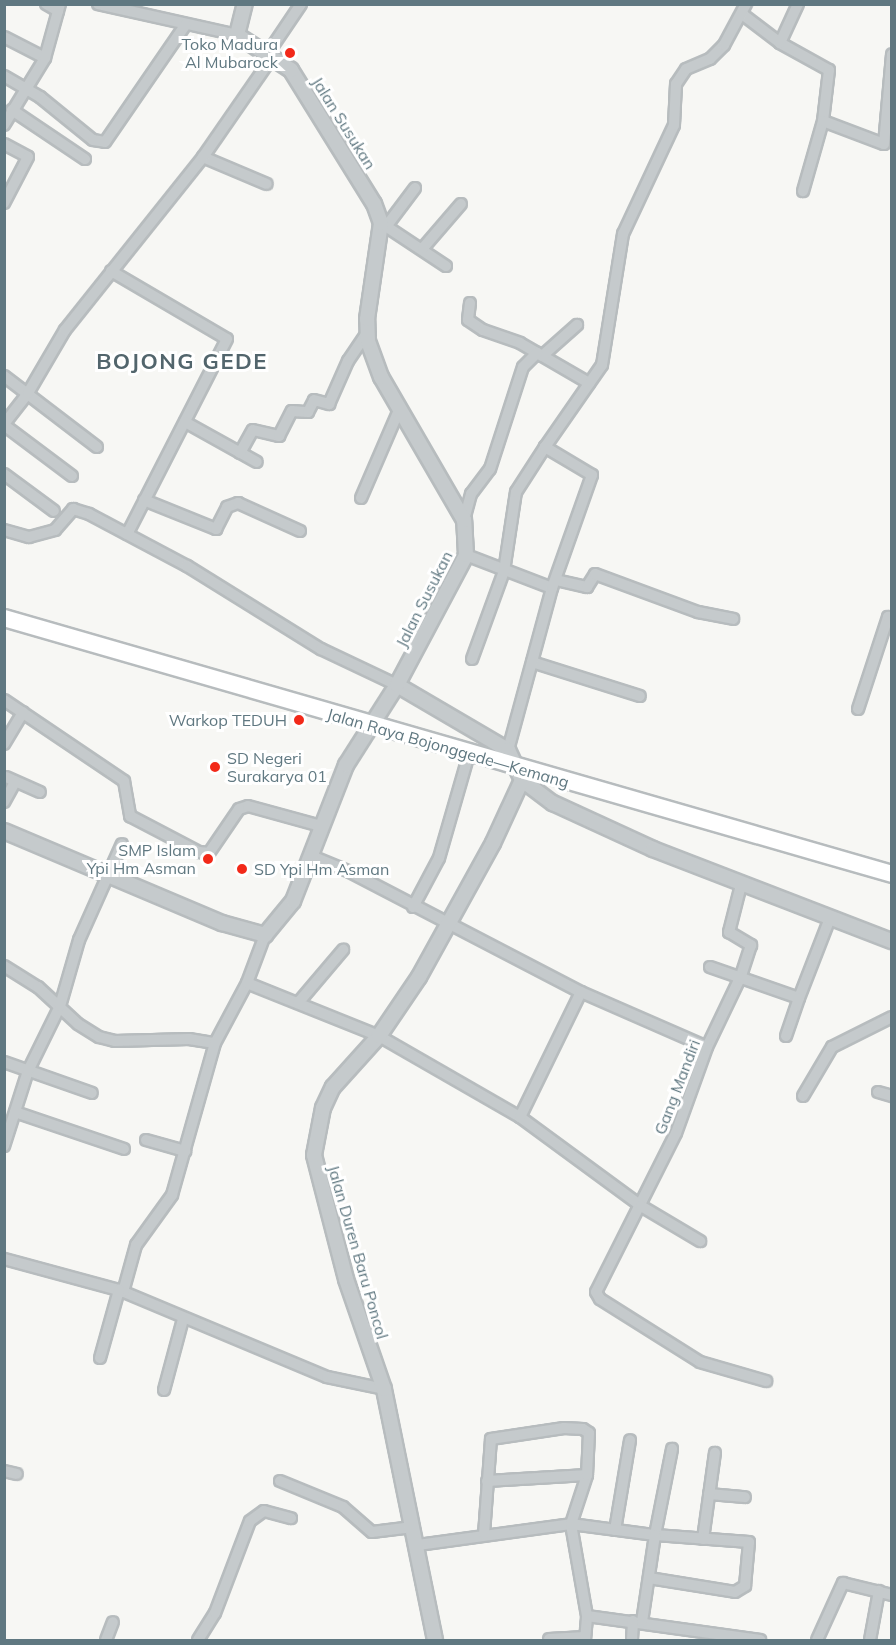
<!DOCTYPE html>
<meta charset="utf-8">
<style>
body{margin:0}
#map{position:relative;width:896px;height:1645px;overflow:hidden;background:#f7f7f4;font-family:Mulish,sans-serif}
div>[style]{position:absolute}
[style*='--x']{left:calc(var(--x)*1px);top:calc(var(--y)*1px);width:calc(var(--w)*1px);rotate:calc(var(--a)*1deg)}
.roads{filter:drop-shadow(2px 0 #b7bcbe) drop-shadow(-2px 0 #b7bcbe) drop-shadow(0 2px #b7bcbe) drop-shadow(0 -2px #b7bcbe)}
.minor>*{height:10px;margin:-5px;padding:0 5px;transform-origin:5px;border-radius:5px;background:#c5cacc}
.tertiary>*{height:14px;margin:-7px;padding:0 7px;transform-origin:7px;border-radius:7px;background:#c5cacc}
.trunk>*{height:16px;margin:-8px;padding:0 8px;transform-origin:8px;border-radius:8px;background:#fff}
.dots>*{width:16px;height:16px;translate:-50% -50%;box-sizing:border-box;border:3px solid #fff;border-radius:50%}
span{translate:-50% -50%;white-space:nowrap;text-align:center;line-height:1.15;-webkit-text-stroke:6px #fff;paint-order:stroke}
.poi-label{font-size:16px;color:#607881}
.right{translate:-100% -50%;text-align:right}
.left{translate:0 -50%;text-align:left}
.street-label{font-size:16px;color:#607881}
.district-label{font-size:22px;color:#52656c;font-weight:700;letter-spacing:1.5px}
.frame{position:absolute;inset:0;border:6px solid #607881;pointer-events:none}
</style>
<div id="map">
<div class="roads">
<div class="minor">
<div style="--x:46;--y:4;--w:14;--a:30"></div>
<div style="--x:98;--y:4;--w:142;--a:12.6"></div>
<div style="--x:742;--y:14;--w:48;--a:37.3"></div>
<div style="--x:780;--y:43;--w:56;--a:28.9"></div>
<div style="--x:829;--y:70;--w:51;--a:96.7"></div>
<div style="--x:823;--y:121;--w:73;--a:105.9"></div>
<div style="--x:4;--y:37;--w:46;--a:27.1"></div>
<div style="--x:780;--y:43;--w:43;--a:-65.2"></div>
<div style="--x:268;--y:53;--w:59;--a:-56"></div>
<div style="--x:4;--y:76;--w:42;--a:30.3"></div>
<div style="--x:40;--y:97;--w:68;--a:39.1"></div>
<div style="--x:93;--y:140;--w:12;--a:9"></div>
<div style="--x:105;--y:142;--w:143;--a:-55.5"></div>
<div style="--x:12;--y:110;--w:88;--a:33.9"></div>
<div style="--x:823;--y:121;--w:65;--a:20.7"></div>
<div style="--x:884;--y:144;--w:90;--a:-84.9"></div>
<div style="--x:4;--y:125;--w:79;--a:-58.5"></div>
<div style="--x:45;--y:58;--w:56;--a:-74.5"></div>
<div style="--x:4;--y:144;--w:27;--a:28"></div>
<div style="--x:28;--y:157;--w:52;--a:117.6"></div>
<div style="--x:203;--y:157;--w:69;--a:22.9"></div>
<div style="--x:381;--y:223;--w:78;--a:33.5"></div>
<div style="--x:388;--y:224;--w:45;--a:-53.1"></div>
<div style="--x:423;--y:248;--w:58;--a:-49.2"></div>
<div style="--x:111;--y:271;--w:134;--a:30.4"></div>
<div style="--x:227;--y:339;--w:219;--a:117.1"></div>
<div style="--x:470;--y:303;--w:17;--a:97"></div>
<div style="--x:468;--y:320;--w:18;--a:34"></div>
<div style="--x:483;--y:330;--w:39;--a:19"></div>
<div style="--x:520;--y:343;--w:80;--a:30.1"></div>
<div style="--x:542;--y:356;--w:47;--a:-41.5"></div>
<div style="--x:4;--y:376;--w:117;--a:37.4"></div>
<div style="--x:185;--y:422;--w:82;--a:29.1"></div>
<div style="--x:4;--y:424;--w:39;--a:-52"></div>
<div style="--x:28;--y:393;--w:73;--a:-59.6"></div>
<div style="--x:65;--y:330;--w:221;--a:-51.4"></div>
<div style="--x:203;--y:157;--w:123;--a:-55.3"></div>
<div style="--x:4;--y:425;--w:85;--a:36.9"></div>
<div style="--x:240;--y:453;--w:26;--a:-61"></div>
<div style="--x:253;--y:430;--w:27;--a:13"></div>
<div style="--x:279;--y:436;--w:28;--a:-63"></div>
<div style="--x:292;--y:411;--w:16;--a:4"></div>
<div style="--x:308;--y:412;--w:13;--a:-63"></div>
<div style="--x:314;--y:400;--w:16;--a:15"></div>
<div style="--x:329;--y:404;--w:47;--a:-66.2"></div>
<div style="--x:348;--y:361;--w:32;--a:-56"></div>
<div style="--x:4;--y:474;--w:62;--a:36.5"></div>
<div style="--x:361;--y:498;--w:98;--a:-66.6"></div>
<div style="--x:144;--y:500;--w:78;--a:21.9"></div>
<div style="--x:216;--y:529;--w:25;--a:-63"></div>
<div style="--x:227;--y:507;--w:12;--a:-20"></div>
<div style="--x:238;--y:503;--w:68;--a:24.3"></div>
<div style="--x:464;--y:520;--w:27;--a:-75"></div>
<div style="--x:471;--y:494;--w:31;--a:-53"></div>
<div style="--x:490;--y:469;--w:107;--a:-72.1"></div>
<div style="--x:523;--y:367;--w:20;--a:-45"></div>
<div style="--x:4;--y:530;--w:26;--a:16"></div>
<div style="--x:29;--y:537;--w:27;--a:-15"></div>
<div style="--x:55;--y:530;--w:28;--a:-49"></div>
<div style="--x:73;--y:509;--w:17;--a:17"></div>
<div style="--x:89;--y:514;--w:111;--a:28"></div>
<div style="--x:187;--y:566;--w:158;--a:31.8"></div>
<div style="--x:321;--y:649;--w:84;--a:25.3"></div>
<div style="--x:466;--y:555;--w:92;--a:21"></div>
<div style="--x:556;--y:580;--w:32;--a:13"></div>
<div style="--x:587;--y:587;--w:15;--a:-58"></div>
<div style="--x:595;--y:574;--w:110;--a:20.3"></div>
<div style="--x:698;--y:612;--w:36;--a:11"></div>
<div style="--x:472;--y:659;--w:94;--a:-70"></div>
<div style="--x:504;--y:571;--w:80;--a:-81.4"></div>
<div style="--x:516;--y:492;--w:54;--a:-57.2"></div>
<div style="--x:532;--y:662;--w:113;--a:17.5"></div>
<div style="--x:4;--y:700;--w:145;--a:34"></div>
<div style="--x:124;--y:781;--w:36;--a:80"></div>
<div style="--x:130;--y:816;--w:78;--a:27.6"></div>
<div style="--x:199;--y:852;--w:10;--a:6"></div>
<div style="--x:209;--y:853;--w:53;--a:-55.7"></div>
<div style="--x:239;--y:809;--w:9;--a:-18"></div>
<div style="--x:248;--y:806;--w:76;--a:15.3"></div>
<div style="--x:858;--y:709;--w:97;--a:-71.9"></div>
<div style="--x:888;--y:617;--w:4;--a:27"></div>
<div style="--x:4;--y:744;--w:37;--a:-59"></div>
<div style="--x:508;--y:750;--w:168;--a:-74.8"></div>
<div style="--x:552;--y:588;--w:120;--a:-70.5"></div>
<div style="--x:592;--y:475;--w:55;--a:-149.2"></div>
<div style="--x:545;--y:447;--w:100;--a:-55.2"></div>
<div style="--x:602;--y:365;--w:133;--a:-80.9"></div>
<div style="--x:623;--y:234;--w:120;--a:-64.9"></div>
<div style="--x:674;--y:125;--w:41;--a:-87.2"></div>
<div style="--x:676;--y:84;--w:18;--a:-56"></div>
<div style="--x:686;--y:69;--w:26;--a:-23"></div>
<div style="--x:710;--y:59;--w:20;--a:-45"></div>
<div style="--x:724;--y:45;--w:47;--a:-61.8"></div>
<div style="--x:6;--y:777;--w:37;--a:24"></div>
<div style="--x:4;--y:802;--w:23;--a:-61"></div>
<div style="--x:311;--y:856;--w:42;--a:22.3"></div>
<div style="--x:350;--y:872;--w:260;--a:27.5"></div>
<div style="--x:741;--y:885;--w:49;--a:104.3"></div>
<div style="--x:729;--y:932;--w:26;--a:31"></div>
<div style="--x:751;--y:945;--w:35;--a:108"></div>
<div style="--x:740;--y:978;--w:76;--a:115.6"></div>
<div style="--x:707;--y:1047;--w:91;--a:109.8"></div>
<div style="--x:676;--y:1133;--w:178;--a:116.7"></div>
<div style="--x:596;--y:1292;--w:8;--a:60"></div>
<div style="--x:600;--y:1299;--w:118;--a:32.2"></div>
<div style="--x:700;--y:1362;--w:69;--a:16.1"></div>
<div style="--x:413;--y:907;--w:55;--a:-62"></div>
<div style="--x:439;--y:858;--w:108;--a:-73.9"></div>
<div style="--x:4;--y:966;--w:40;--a:32"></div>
<div style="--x:38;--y:987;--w:54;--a:42.8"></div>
<div style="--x:78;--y:1024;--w:25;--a:32"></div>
<div style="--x:99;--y:1037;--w:16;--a:14"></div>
<div style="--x:115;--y:1041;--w:74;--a:-1.5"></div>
<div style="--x:189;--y:1039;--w:26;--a:9"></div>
<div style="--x:710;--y:967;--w:94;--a:19.2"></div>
<div style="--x:799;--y:998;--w:86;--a:-68.8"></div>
<div style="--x:247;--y:983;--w:142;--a:21.9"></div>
<div style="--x:379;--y:1036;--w:163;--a:29.9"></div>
<div style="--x:520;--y:1117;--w:150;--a:36.3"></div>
<div style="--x:641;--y:1206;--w:69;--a:30.7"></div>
<div style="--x:298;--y:1003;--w:70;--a:-49.7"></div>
<div style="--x:786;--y:1036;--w:40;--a:-71.1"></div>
<div style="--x:4;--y:1062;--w:93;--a:19.4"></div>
<div style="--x:878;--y:1092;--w:15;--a:16"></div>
<div style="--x:803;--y:1096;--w:57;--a:-59.4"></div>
<div style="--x:832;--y:1047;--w:67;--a:-26.6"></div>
<div style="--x:15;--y:1112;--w:115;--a:18.7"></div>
<div style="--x:520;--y:1117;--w:139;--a:-64"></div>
<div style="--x:581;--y:992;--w:137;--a:23.6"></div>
<div style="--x:146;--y:1140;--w:41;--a:15.8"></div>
<div style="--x:4;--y:1146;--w:79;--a:-72.3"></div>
<div style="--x:28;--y:1071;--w:72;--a:-63.8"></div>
<div style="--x:60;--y:1006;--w:69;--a:-73.9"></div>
<div style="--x:79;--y:940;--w:105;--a:-65.9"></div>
<div style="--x:4;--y:1259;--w:119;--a:15.1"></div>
<div style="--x:119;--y:1290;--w:225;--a:22.7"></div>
<div style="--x:327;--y:1377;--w:58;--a:11.9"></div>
<div style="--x:123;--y:1292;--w:49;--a:-74.5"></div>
<div style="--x:136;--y:1245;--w:62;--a:-54.2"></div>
<div style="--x:172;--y:1195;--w:158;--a:-74.2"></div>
<div style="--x:215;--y:1043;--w:68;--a:-61.9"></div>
<div style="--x:247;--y:983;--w:51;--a:-69.4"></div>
<div style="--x:100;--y:1358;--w:71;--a:-74.4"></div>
<div style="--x:164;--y:1390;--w:73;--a:-75"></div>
<div style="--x:4;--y:1471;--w:13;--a:13"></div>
<div style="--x:280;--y:1481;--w:68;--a:22.4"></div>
<div style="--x:343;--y:1507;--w:38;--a:41"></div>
<div style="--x:372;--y:1532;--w:41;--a:-7"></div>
<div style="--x:487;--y:1481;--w:100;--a:-3.4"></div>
<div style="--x:709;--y:1494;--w:36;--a:5"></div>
<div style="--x:615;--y:1530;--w:91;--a:-80.5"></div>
<div style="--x:703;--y:1539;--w:87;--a:-82.1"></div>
<div style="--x:418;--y:1545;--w:154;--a:-7.8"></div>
<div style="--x:571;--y:1524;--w:52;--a:-71.9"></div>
<div style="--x:587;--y:1475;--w:42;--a:-87.3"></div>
<div style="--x:589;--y:1433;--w:7;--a:-146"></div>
<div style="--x:583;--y:1429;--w:19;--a:-177"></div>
<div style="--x:564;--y:1428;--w:74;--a:171.4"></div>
<div style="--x:491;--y:1439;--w:95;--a:94.2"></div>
<div style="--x:649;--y:1578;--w:87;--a:9.2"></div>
<div style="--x:735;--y:1592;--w:12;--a:-31"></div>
<div style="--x:745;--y:1586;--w:44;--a:-84.8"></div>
<div style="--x:749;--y:1542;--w:94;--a:-175.7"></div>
<div style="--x:655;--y:1535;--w:88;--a:-78.8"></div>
<div style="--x:587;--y:1616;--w:175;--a:7.9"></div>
<div style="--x:549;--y:1639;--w:36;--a:-3"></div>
<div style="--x:106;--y:1640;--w:19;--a:-69"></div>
<div style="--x:198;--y:1640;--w:32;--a:-58"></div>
<div style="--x:215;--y:1613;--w:98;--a:-69.2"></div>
<div style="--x:250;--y:1521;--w:17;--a:-36"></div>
<div style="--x:264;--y:1511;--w:28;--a:15"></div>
<div style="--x:585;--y:1640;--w:24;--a:-85"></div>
<div style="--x:587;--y:1616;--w:93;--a:-99.9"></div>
<div style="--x:571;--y:1524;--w:85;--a:7.5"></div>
<div style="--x:655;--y:1535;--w:88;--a:98.5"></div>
<div style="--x:632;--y:1640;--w:19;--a:-87"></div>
<div style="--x:817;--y:1640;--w:63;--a:-65.5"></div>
<div style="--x:843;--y:1583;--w:50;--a:13.8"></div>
<div style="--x:870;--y:1640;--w:50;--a:-79.6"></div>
</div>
<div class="tertiary">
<div style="--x:397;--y:685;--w:129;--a:30.4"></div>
<div style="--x:508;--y:750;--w:33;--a:65"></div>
<div style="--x:522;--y:780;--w:39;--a:37"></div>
<div style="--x:553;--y:803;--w:110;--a:24.7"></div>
<div style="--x:653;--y:849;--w:256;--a:21.1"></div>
<div style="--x:4;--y:831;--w:237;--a:22.9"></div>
<div style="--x:222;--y:923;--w:45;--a:15.6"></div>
<div style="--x:265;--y:935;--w:44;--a:-50.5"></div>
<div style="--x:293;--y:901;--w:146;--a:-68.7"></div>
<div style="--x:346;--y:765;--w:95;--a:-57.5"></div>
<div style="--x:397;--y:685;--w:147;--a:-62"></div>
<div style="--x:466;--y:555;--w:35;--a:-93"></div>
<div style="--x:464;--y:520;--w:165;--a:-120.1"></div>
<div style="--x:381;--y:377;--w:37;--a:-110"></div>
<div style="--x:368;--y:342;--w:23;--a:-92"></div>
<div style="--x:367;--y:319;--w:97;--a:-81.7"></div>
<div style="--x:381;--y:223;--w:20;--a:-110"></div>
<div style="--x:374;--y:204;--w:158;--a:-121.8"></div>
<div style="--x:291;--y:70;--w:64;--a:-147.1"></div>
<div style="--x:237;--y:35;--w:32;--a:-76"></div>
<div style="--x:435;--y:1640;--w:256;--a:-101.5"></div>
<div style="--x:384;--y:1389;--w:116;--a:-109.1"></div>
<div style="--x:346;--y:1279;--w:128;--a:-104.5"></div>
<div style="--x:314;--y:1155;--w:48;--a:-79.2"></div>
<div style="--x:323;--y:1108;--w:23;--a:-65"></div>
<div style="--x:333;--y:1087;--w:69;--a:-48"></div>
<div style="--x:379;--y:1036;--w:71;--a:-55.9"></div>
<div style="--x:419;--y:977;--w:153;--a:-61.1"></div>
<div style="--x:493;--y:843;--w:69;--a:-65.3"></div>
</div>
<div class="trunk">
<div style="--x:4;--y:618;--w:924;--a:16.08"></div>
</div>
</div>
<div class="dots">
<div style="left:290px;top:53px;background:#f22919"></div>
<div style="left:299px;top:720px;background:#f22919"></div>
<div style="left:215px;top:767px;background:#f22919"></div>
<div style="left:208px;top:859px;background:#f22919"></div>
<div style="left:242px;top:869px;background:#f22919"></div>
</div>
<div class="poi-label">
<span class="right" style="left:278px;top:53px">Toko Madura<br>Al Mubarock</span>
<span class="right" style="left:287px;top:720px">Warkop TEDUH</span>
<span class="left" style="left:227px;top:767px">SD Negeri<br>Surakarya 01</span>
<span class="right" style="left:196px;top:859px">SMP Islam<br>Ypi Hm Asman</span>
<span class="left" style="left:254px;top:869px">SD Ypi Hm Asman</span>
</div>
<div class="street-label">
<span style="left:344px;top:123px;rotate:58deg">Jalan Susukan</span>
<span style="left:424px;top:599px;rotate:-63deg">Jalan Susukan</span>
<span style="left:448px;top:748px;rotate:16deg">Jalan Raya Bojonggede—Kemang</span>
<span style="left:677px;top:1087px;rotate:-69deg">Gang Mandiri</span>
<span style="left:358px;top:1252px;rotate:74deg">Jalan Duren Baru Poncol</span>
</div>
<div class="district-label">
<span style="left:182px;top:362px">BOJONG GEDE</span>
</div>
<div class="frame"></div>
</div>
